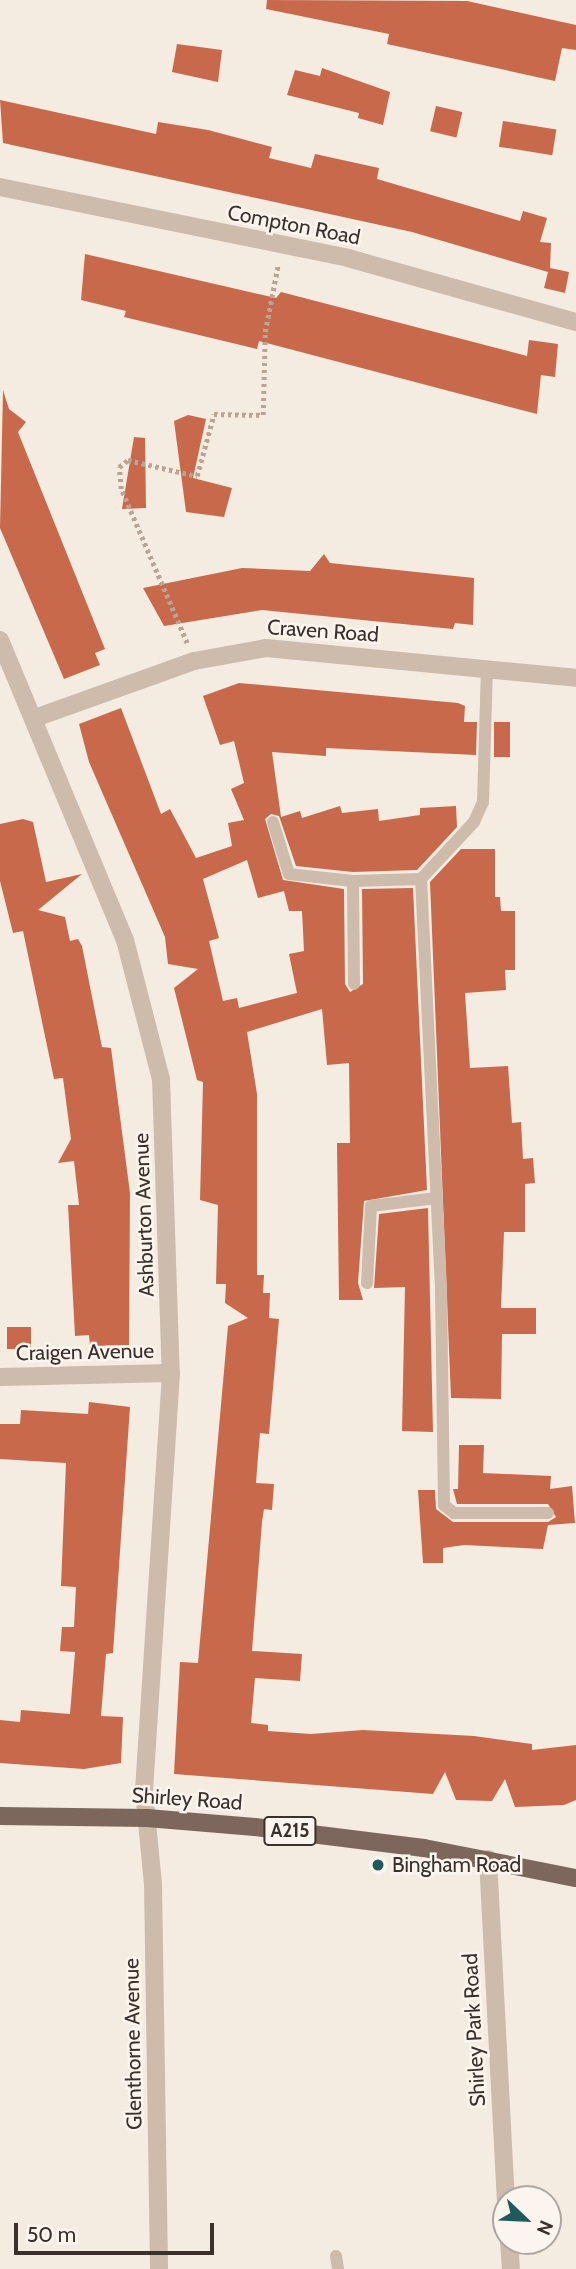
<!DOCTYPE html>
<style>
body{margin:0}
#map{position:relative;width:576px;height:2269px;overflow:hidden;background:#f4ebe1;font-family:Cabin,sans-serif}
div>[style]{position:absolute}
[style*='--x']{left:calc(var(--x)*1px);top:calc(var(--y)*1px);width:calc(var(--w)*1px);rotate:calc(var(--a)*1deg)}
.building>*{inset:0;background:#c8694b;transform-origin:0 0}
.path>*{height:4.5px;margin-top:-2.25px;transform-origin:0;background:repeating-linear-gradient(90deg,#b9a596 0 3.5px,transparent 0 7px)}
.service>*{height:12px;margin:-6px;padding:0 6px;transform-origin:6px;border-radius:6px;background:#cdbbac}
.minor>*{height:18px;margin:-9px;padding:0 9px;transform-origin:9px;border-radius:9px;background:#cdbbac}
.primary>*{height:18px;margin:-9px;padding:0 9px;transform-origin:9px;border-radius:9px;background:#7d675c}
.dots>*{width:19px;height:19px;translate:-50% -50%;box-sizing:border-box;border:4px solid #fbf5ee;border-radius:50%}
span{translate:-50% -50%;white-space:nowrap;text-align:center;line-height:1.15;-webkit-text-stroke:5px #fbf5ee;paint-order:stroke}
.shield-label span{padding:2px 5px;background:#fbf5ee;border:2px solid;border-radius:5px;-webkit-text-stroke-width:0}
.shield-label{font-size:19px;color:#3b302b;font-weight:700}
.street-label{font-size:21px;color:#3b302b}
.poi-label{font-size:21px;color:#3b302b}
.left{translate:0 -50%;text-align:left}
.north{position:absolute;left:492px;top:2185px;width:70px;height:70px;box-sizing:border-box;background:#fbf5ee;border:2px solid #aea6a0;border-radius:50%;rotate:113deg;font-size:19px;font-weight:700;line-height:28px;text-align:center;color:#3b302b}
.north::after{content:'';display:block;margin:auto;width:24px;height:32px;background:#1f5a5e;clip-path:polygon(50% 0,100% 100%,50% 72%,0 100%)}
.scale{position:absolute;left:14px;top:2223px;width:200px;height:32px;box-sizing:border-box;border:4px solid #3b302b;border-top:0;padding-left:9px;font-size:21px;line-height:24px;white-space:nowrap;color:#3b302b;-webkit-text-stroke:5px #fbf5ee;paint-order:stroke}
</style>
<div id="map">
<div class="building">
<div style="clip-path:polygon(267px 0,467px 1px,576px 25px,576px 50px,562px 48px,555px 81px,387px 44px,389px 34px,266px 9px)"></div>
<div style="clip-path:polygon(177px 44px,222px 50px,218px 82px,172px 72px)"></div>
<div style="clip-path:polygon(322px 68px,390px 92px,383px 125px,358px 118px,359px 113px,287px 95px,295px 70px,320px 76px)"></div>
<div style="clip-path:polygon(0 100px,156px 134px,158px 122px,208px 130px,272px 147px,269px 158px,311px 168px,315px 154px,379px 168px,377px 179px,520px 221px,523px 211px,547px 218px,540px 242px,551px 243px,550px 268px,569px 272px,565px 293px,544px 288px,548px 272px,412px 232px,3px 143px)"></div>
<div style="left:436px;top:106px;width:27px;height:26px;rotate:13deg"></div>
<div style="left:503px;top:121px;width:54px;height:26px;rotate:9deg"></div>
<div style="clip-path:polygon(85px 254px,276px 298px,281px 292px,527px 356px,529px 340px,558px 344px,555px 377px,541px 375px,537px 414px,259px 341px,257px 349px,124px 317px,126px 311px,81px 300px)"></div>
<div style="clip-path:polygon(3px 390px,9px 409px,26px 422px,18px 432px,105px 649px,95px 653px,100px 665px,64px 679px,0 528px)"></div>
<div style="clip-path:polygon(188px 415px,206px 419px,193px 478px,232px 488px,224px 517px,186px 512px,174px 421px)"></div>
<div style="clip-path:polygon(134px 437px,145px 438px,146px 508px,122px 509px)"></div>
<div style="clip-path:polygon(324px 554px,330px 563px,474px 578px,473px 625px,455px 623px,453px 629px,262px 610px,164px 626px,143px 588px,242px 568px,310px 571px)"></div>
<div style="clip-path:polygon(evenodd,239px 683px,458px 703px,465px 706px,464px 722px,477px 722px,476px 755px,326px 748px,326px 756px,272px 752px,281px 817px,300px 811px,302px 818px,340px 806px,342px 813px,378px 809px,379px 821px,420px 815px,420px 808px,456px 806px,457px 827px,417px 870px,353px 872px,296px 866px,279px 816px,271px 814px,265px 819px,283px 880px,344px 889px,345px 984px,350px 992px,363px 984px,362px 889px,413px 888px,427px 1190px,364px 1201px,358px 1283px,363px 1300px,339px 1300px,337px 1143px,350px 1143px,349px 1063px,327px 1065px,322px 1009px,247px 1032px,257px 1094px,257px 1275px,264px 1275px,263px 1293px,270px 1293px,269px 1318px,279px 1319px,269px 1434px,260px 1433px,258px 1457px,256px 1483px,274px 1484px,272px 1510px,264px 1509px,262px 1522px,252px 1651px,302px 1654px,300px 1681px,255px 1678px,251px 1723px,268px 1725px,268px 1731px,311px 1734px,363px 1730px,474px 1736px,532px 1744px,532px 1750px,576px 1745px,576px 1800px,564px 1805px,515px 1807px,505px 1779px,492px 1801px,456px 1800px,445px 1772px,433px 1794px,174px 1774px,180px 1662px,198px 1663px,228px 1326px,248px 1318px,225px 1303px,226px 1284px,216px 1284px,218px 1205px,200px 1200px,203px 1082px,197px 1080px,174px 988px,198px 969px,168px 964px,165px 937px,89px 762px,79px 724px,121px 708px,161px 814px,170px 809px,196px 858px,232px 846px,228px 823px,244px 820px,231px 789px,244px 783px,234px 741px,220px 745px,203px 696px,239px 683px,247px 860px,258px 898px,284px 891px,289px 911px,302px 911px,304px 951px,289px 954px,297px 993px,239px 1008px,237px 998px,223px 1001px,209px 941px,219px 938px,203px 879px,247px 860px)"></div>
<div style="left:494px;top:722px;width:16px;height:35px"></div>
<div style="clip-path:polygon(23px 819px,33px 822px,46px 882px,82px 874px,38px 910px,65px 917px,70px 941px,78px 939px,82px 946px,102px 1047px,111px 1048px,130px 1193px,129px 1345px,90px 1346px,89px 1335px,75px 1336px,68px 1205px,79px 1205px,74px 1161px,58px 1163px,71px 1139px,63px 1078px,54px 1079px,23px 931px,13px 933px,0 881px,0 824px)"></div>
<div style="clip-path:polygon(461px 849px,495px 849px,495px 897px,500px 897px,501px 911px,515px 911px,515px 970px,505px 970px,506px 990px,465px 993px,470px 1068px,508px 1066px,512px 1123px,521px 1122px,523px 1159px,533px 1158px,535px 1183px,525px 1184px,525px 1232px,504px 1232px,501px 1308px,536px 1308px,536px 1334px,502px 1334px,501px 1399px,451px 1398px,430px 882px)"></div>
<div style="clip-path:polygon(428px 1208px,433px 1432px,402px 1431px,405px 1287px,374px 1288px,379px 1214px)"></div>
<div style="left:7px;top:1327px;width:24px;height:22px"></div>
<div style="clip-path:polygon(89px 1402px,130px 1407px,113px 1653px,106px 1654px,101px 1716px,123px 1717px,121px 1763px,84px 1769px,0 1763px,0 1720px,20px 1722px,21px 1710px,70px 1714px,75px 1652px,60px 1651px,62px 1627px,74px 1627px,76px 1587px,61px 1586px,66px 1463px,0 1459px,0 1424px,20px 1424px,21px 1410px,88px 1414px)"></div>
<div style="clip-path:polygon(459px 1445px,484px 1445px,483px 1473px,551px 1476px,550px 1489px,572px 1486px,575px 1523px,548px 1525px,543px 1549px,464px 1545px,443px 1548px,443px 1563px,423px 1563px,418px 1490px,435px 1490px,436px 1509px,453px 1522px,548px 1522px,556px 1517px,548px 1504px,457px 1504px,453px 1489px,458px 1489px)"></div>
</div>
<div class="path">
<div style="--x:187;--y:643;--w:168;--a:-113.2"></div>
<div style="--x:121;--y:489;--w:22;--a:-95"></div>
<div style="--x:119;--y:467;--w:11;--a:-38"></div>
<div style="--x:128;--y:460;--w:71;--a:13.1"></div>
<div style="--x:197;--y:476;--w:64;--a:-74.7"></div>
<div style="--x:214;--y:414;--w:49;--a:1.2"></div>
<div style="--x:263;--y:415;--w:83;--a:-88.6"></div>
<div style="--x:265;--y:332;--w:68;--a:-79"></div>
</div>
<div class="service">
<div style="--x:273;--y:822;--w:54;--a:72.9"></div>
<div style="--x:289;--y:874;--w:64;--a:6.2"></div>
<div style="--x:421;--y:879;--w:78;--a:-47.1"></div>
<div style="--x:474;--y:822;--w:22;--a:-66"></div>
<div style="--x:483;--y:802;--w:133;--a:-88.3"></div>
<div style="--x:354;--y:984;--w:103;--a:-90.6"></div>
<div style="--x:353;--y:881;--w:68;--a:-1.7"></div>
<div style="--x:421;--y:879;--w:410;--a:87.2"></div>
<div style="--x:441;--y:1289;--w:216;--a:89.2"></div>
<div style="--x:444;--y:1505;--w:13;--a:39"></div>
<div style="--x:454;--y:1513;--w:94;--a:0"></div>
<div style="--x:367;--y:1283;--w:77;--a:-87"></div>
<div style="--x:371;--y:1206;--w:66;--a:-6.9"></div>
<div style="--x:336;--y:2256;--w:13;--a:81"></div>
</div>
<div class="minor">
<div style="--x:0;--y:187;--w:355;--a:11.5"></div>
<div style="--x:348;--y:258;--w:237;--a:15.7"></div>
<div style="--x:0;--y:640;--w:325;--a:67.4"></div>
<div style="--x:125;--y:940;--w:144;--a:75.5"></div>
<div style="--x:161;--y:1079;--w:294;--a:88.1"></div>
<div style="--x:171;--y:1373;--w:419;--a:93.7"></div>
<div style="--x:144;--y:1791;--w:93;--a:84.5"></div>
<div style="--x:153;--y:1884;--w:385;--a:89.1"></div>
<div style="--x:35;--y:718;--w:169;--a:-19.7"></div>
<div style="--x:194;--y:661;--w:73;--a:-10.2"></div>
<div style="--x:266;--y:648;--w:311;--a:5.5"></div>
<div style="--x:0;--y:1377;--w:171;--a:-1.3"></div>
<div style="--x:488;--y:1859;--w:340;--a:87"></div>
<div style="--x:509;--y:2241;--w:28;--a:86"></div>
</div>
<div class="primary">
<div style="--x:0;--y:1816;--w:147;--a:0.8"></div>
<div style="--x:147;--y:1818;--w:108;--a:4.8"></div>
<div style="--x:255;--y:1827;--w:170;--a:7.1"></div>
<div style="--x:424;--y:1848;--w:155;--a:11.2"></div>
</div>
<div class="dots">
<div style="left:378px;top:1865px;background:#1f5a5e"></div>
</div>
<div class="shield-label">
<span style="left:290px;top:1831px">A215</span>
</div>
<div class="street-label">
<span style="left:294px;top:225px;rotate:11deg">Compton Road</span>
<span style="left:323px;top:631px;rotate:4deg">Craven Road</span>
<span style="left:144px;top:1215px;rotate:-92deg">Ashburton Avenue</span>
<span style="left:85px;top:1352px;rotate:-1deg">Craigen Avenue</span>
<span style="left:187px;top:1799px;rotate:4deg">Shirley Road</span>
<span style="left:474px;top:2030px;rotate:-93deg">Shirley Park Road</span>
<span style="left:133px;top:2044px;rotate:-91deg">Glenthorne Avenue</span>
</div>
<div class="poi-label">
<span class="left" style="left:392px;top:1865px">Bingham Road</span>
</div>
<div class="north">N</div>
<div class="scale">50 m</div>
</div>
